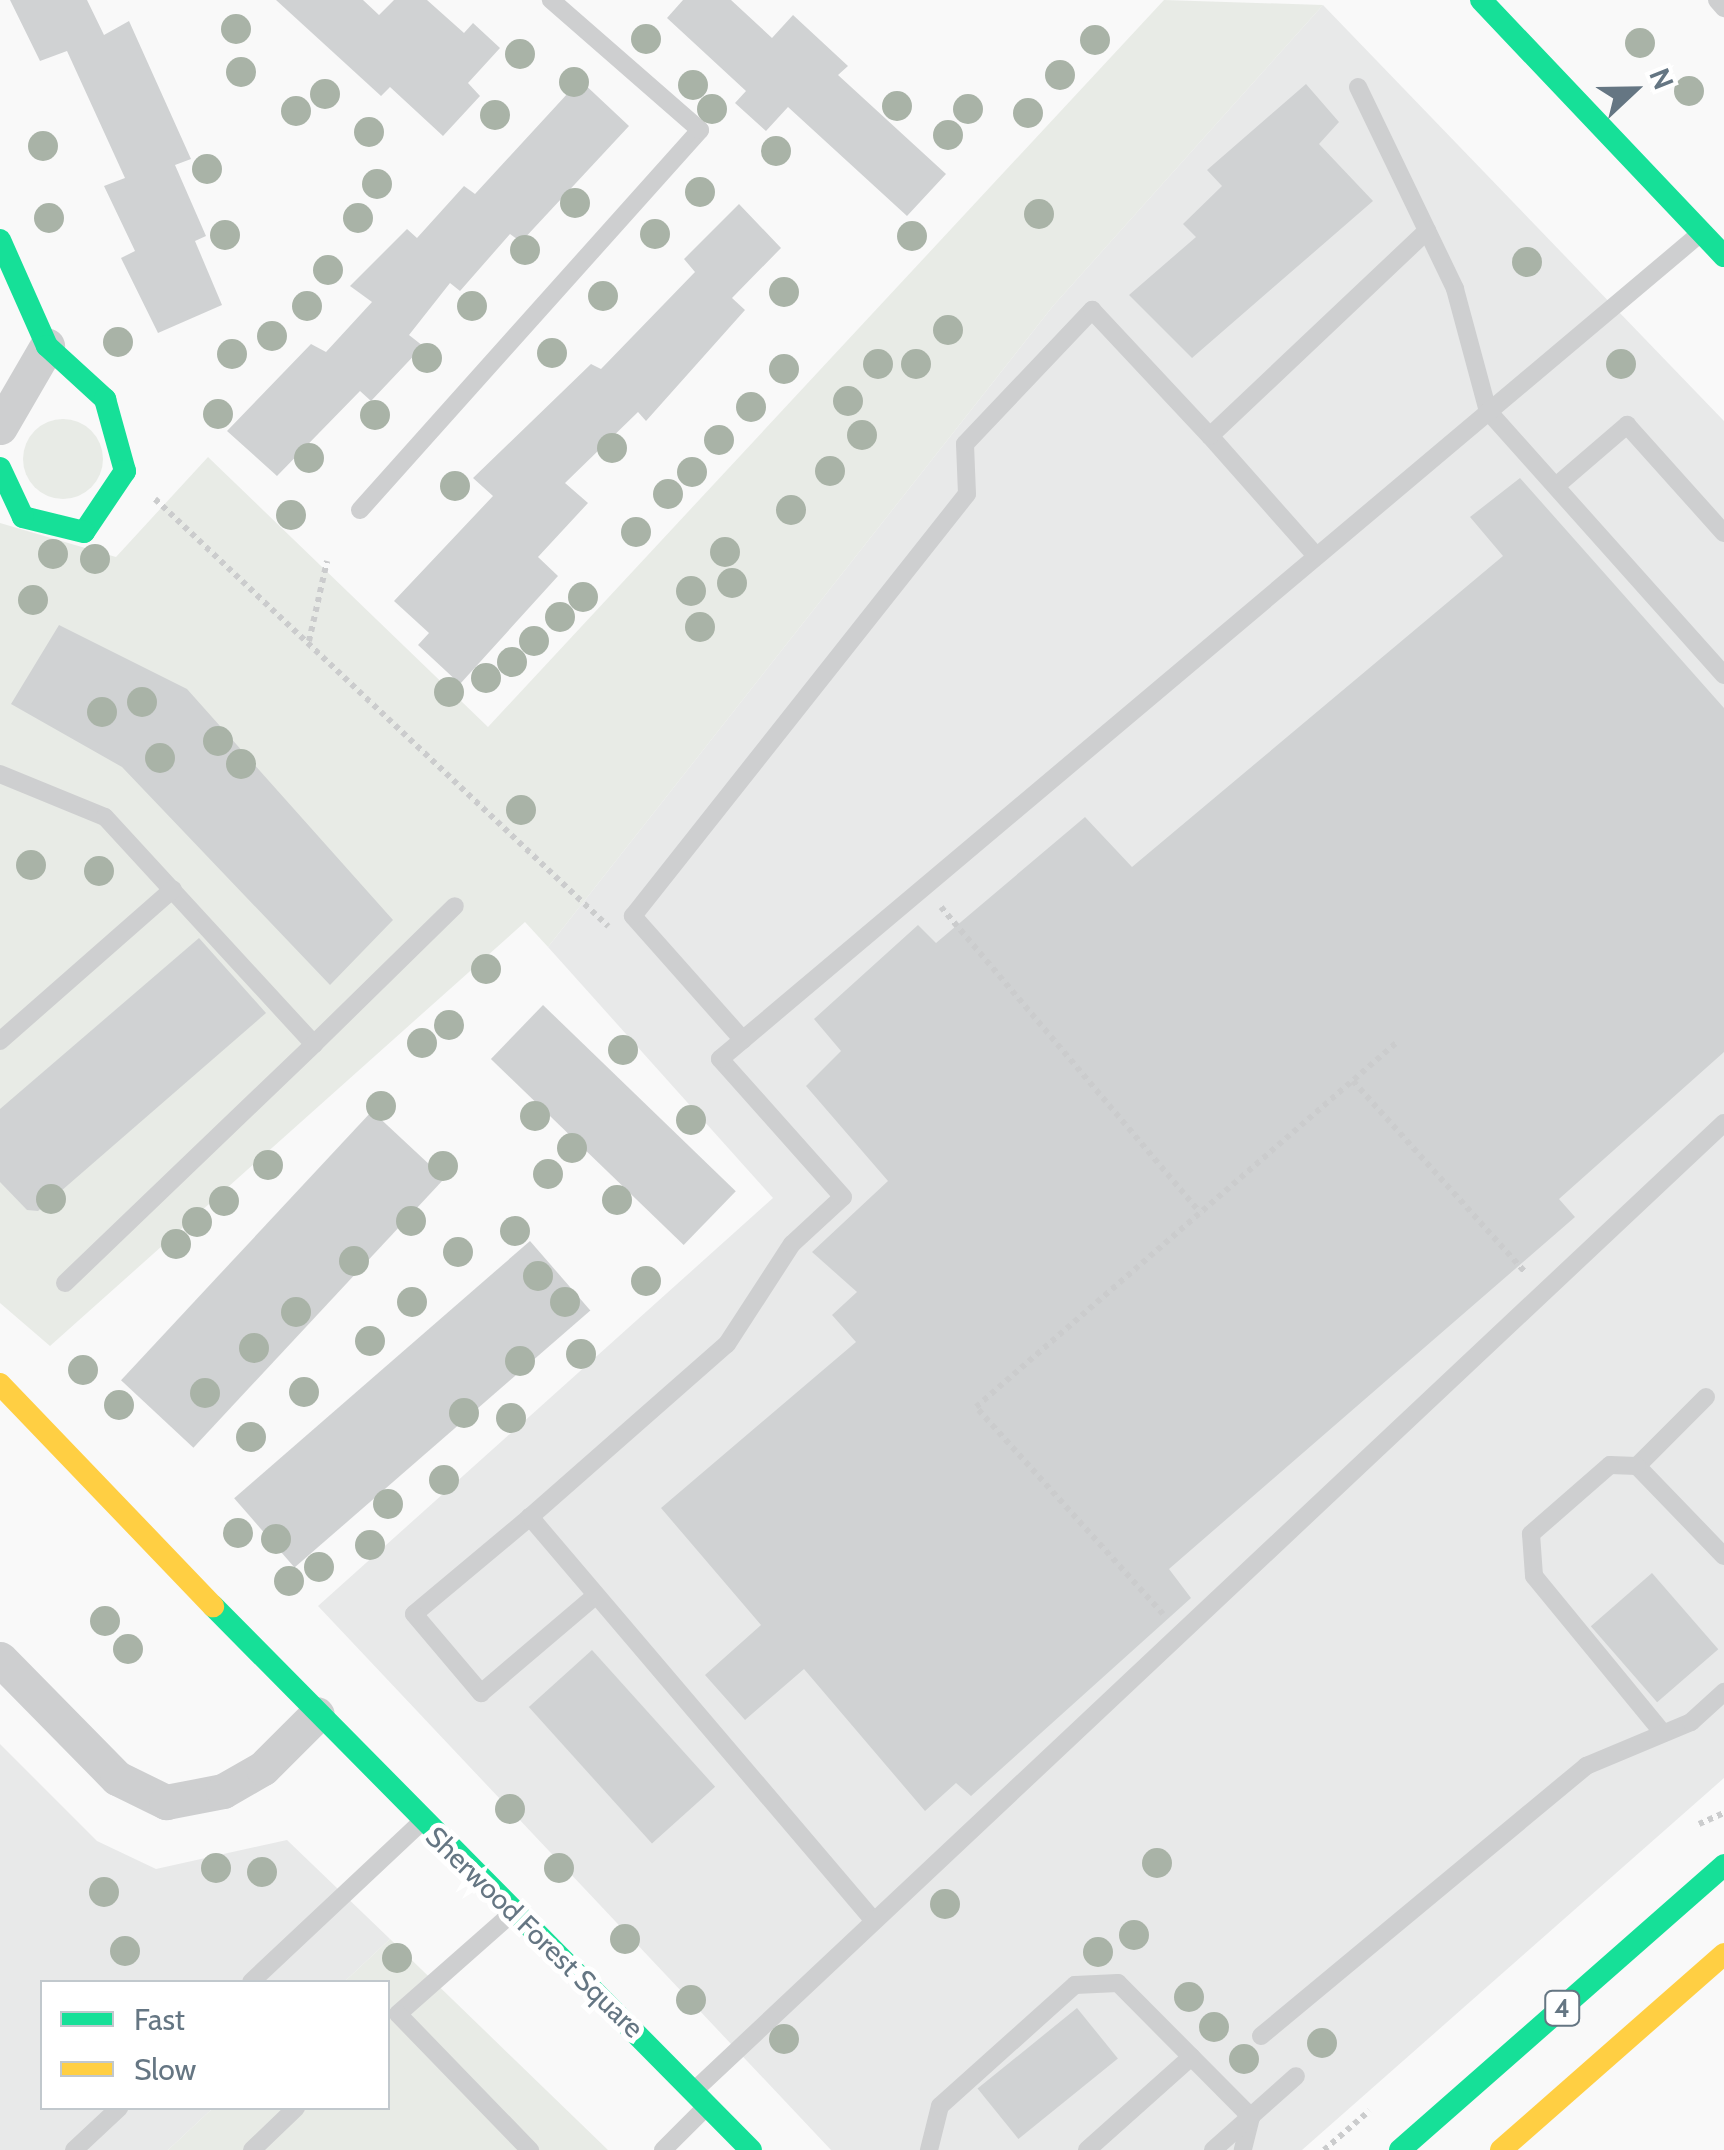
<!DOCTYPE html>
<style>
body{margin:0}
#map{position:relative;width:1724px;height:2150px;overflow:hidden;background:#f9f9f9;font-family:Cabin,sans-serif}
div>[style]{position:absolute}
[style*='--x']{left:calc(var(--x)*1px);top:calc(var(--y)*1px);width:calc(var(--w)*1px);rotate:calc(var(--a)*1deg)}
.built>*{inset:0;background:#e8e9e9}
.green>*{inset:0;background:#e8ebe6}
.round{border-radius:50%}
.building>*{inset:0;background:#d0d2d3;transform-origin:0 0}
.path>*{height:6px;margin-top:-3px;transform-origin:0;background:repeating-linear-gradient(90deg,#cbcccd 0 5px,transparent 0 10px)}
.lane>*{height:18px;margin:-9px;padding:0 9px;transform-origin:9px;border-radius:9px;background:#cecfd0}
.street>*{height:35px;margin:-17.5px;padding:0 17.5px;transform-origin:17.5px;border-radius:17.5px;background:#cecfd0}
.fast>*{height:22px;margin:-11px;padding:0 11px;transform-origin:11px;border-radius:11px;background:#16e098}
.slow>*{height:22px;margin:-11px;padding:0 11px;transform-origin:11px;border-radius:11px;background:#ffcf43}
.trees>*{width:30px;height:30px;margin:-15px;border-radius:50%;background:#a9b3a7}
span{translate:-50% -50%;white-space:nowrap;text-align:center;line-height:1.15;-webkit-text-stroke:10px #fff;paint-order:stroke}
.shield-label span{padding:2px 8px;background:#fff;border:2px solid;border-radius:8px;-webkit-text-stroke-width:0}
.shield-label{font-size:25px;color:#657683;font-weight:700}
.street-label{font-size:28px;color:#657683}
.legend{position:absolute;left:40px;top:1980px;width:350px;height:130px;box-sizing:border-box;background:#fff;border:2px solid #c1c8cd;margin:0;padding:12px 18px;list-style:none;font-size:30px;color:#657683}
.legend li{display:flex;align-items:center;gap:20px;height:50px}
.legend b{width:50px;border:2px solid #c1c8cd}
.north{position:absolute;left:1584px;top:40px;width:100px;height:100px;-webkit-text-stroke:8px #fff;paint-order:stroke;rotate:68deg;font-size:28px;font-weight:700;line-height:40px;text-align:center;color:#657683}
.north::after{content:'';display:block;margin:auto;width:35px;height:45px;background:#657683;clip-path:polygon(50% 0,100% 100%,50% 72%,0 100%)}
</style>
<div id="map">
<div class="built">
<div style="clip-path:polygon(1323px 5px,1724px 421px,1724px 1778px,1302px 2150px,831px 2150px,318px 1606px,773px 1198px,548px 947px,1053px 306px)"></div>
<div style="clip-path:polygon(0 1744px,97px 1841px,156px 1869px,287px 1840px,390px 1939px,344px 1982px,42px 1982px,42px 2108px,213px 2108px,168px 2150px,0 2150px)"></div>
</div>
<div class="green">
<div style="clip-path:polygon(1164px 0,1323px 5px,1053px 306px,548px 947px,525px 922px,50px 1346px,0 1303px,0 523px,116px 557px,208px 457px,488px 727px)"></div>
<div class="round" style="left:23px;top:419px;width:80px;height:80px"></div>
<div style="clip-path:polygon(390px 1939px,608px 2150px,168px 2150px,213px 2108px,388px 2108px,388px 1982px,344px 1982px)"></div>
</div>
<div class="building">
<div style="clip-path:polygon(10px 0,87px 0,104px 35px,129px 21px,191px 159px,175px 165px,206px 236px,195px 241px,222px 305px,158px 333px,121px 258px,135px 251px,104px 186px,125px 178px,67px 51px,40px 61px)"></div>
<div style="clip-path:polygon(276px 0,363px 0,379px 15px,394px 0,427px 0,464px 33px,473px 23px,500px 48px,468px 83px,480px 96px,443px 136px,390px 87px,381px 96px)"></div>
<div style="clip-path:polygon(683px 0,731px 0,772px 38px,793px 15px,848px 66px,838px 75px,946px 174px,907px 216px,788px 107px,766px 131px,735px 103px,746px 91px,667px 18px)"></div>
<div style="clip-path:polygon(580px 80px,629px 126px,521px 242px,510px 234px,460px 291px,450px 283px,409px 335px,423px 346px,371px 401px,360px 391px,277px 476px,227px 431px,311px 344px,326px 352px,372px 302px,350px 286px,407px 229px,417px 238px,464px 186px,475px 194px)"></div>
<div style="clip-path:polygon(1306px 84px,1339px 122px,1319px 144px,1373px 201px,1192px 358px,1129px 295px,1196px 237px,1183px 224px,1222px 186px,1207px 170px)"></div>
<div style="clip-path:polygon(739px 204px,781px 248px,732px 298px,745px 310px,646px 421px,638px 412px,565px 483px,588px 503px,538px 557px,558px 576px,460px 684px,418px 645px,429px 633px,394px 601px,493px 496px,473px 478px,591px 364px,601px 369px,695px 272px,684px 259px)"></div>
<div style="clip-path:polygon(1520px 478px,1724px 708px,1724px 1052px,1559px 1199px,1575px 1217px,1169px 1569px,1191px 1598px,971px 1796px,956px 1783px,925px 1811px,804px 1669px,745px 1720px,705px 1675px,761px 1625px,661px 1508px,856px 1342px,832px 1315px,857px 1292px,812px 1252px,888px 1181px,806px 1086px,841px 1051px,814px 1019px,918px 925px,936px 943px,1085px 817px,1132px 867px,1503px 556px,1470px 517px)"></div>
<div style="clip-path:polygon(59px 625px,187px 689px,393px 920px,330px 985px,122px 767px,11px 704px)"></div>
<div style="clip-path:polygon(199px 938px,266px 1013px,38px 1211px,27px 1210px,0 1182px,0 1109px)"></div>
<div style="left:543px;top:1005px;width:268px;height:75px;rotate:44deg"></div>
<div style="left:372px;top:1111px;width:99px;height:368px;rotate:43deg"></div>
<div style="left:530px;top:1241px;width:92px;height:392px;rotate:49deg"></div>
<div style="left:1652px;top:1573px;width:101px;height:81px;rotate:49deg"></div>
<div style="left:592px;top:1650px;width:184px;height:85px;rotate:48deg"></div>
<div style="left:1077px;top:2008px;width:65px;height:128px;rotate:51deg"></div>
</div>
<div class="path">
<div style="--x:155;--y:499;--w:623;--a:43.31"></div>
<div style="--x:309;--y:641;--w:82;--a:-77.3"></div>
<div style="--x:941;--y:907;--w:400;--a:49.7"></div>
<div style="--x:1353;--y:1081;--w:258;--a:48"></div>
<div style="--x:1163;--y:1614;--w:279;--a:-132.1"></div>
<div style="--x:976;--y:1407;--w:557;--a:-40.92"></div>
<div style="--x:1699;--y:1824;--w:27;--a:-24"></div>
<div style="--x:1324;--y:2150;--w:60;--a:-40.9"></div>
</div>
<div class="lane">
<div style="--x:1717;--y:0;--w:11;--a:49"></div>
<div style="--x:1358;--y:87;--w:224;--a:64.3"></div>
<div style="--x:1455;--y:289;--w:126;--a:74.9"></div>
<div style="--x:1488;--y:411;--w:354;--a:48.2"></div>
<div style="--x:1210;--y:436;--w:160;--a:48.5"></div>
<div style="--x:1556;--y:486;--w:94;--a:-40.7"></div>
<div style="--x:1627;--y:425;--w:145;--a:48.1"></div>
<div style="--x:360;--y:510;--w:510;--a:-48.18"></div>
<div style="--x:700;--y:130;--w:198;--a:-138.9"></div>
<div style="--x:0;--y:774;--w:113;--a:22.3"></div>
<div style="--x:105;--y:817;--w:309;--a:47.4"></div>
<div style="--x:314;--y:1044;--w:197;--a:-44.4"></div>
<div style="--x:743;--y:1040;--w:166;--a:-131.6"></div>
<div style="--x:633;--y:916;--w:538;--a:-51.64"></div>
<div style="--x:967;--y:494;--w:50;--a:-92.3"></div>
<div style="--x:965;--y:444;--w:185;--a:-46.5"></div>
<div style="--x:1092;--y:310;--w:173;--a:46.9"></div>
<div style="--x:1210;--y:436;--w:299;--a:-43.4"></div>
<div style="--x:0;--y:1041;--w:230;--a:-41.3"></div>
<div style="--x:65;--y:1283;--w:345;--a:-43.8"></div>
<div style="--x:1706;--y:1397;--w:98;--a:135"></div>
<div style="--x:1637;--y:1466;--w:125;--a:46"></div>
<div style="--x:1637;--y:1466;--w:27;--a:-178"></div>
<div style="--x:1610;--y:1465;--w:105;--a:138.9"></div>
<div style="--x:1531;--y:1534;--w:42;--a:85.9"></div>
<div style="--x:1534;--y:1576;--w:203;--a:50.6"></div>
<div style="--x:530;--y:1517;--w:151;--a:140.1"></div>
<div style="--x:414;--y:1614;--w:104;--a:49.7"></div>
<div style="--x:481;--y:1693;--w:150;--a:-40.4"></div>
<div style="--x:509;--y:1916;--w:148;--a:138.6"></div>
<div style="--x:398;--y:2014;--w:190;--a:45.9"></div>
<div style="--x:874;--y:1921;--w:531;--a:-130.41"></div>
<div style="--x:530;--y:1517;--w:262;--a:-41.3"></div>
<div style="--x:727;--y:1344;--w:119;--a:-57"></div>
<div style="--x:792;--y:1244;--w:69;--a:-42.7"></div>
<div style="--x:843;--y:1197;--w:185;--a:-131.7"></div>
<div style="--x:720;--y:1059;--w:1282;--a:-40.1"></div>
<div style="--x:251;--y:1982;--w:229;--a:-43.2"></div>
<div style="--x:1261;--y:2036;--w:423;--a:-39.7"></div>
<div style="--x:1586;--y:1766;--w:114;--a:-22.7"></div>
<div style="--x:1691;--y:1722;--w:45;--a:-42.3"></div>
<div style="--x:697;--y:2088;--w:1409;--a:-43.22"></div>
<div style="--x:74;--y:2150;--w:62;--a:-43"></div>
<div style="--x:252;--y:2150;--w:61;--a:-43.7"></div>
<div style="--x:663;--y:2150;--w:59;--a:-45"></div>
<div style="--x:929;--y:2150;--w:45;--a:-76"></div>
<div style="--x:940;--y:2106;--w:181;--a:-41.9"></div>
<div style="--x:1075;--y:1985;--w:43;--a:-2.7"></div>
<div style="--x:1118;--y:1983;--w:189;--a:45.2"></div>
<div style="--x:1251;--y:2117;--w:34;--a:104"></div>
<div style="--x:1087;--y:2150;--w:140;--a:-41.8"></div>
<div style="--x:1213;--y:2150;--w:111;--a:-41.7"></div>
</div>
<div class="street">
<div style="--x:0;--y:427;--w:94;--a:-59.9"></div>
<div style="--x:0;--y:1659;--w:167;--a:45.5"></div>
<div style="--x:117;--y:1778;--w:55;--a:26.1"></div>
<div style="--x:166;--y:1802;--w:58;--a:-10.9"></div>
<div style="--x:223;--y:1791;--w:46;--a:-29.9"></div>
<div style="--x:263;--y:1768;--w:76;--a:-45"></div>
</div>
<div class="fast">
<div style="--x:1481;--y:0;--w:353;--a:46.5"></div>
<div style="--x:0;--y:240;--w:116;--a:66.1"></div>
<div style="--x:47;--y:346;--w:79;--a:42.4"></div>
<div style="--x:105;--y:399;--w:75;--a:74.5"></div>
<div style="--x:125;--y:471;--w:73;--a:123.9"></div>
<div style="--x:84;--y:532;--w:63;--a:-166.2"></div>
<div style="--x:23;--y:517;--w:54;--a:-115.1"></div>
<div style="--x:213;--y:1606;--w:765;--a:45.32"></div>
<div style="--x:1400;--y:2150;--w:432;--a:-41.3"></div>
</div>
<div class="slow">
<div style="--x:0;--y:1384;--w:308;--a:46.2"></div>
<div style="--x:1501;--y:2150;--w:297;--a:-41.3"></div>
</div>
<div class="trees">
<div style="left:236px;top:29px"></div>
<div style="left:646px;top:39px"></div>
<div style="left:1095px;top:40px"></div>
<div style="left:1640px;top:43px"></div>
<div style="left:520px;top:54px"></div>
<div style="left:241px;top:72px"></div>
<div style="left:1060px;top:75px"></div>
<div style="left:574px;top:82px"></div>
<div style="left:693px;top:85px"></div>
<div style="left:1689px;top:91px"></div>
<div style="left:325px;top:94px"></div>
<div style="left:897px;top:106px"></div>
<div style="left:712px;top:109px"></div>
<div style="left:968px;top:109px"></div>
<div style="left:296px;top:111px"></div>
<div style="left:1028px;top:113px"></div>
<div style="left:495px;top:115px"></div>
<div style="left:369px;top:132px"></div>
<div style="left:948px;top:135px"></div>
<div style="left:43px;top:146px"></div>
<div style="left:776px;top:151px"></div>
<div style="left:207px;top:169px"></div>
<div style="left:377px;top:184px"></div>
<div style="left:700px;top:192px"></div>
<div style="left:575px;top:203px"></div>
<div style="left:1039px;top:214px"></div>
<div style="left:49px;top:218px"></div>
<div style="left:358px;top:218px"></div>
<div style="left:655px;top:234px"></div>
<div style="left:225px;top:235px"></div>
<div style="left:912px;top:236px"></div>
<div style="left:525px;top:250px"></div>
<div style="left:1527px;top:262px"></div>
<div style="left:328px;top:270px"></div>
<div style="left:784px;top:292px"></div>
<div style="left:603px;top:296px"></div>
<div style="left:307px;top:306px"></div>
<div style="left:472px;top:306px"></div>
<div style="left:948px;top:330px"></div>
<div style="left:272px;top:336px"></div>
<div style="left:118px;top:342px"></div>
<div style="left:552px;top:353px"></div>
<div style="left:232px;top:354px"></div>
<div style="left:427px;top:358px"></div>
<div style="left:878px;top:364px"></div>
<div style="left:916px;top:364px"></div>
<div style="left:1621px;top:364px"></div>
<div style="left:784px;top:369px"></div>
<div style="left:848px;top:401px"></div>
<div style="left:751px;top:407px"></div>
<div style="left:218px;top:414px"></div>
<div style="left:375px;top:415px"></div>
<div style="left:862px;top:435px"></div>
<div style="left:719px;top:440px"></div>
<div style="left:612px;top:448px"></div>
<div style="left:309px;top:458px"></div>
<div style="left:830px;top:471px"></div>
<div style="left:692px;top:472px"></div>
<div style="left:455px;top:486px"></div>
<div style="left:668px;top:494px"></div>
<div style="left:791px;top:510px"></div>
<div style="left:291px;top:515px"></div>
<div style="left:636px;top:532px"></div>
<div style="left:725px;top:552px"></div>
<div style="left:53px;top:554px"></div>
<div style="left:95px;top:559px"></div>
<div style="left:732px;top:583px"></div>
<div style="left:691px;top:591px"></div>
<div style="left:583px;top:597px"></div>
<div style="left:33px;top:600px"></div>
<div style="left:560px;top:617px"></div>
<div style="left:700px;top:627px"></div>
<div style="left:534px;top:641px"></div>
<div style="left:512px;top:662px"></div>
<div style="left:486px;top:678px"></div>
<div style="left:449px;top:692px"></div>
<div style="left:142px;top:702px"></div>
<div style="left:102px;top:712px"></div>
<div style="left:218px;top:741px"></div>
<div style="left:160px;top:758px"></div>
<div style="left:241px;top:764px"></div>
<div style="left:521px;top:810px"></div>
<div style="left:31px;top:865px"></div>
<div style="left:99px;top:871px"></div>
<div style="left:486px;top:969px"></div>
<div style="left:449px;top:1025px"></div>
<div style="left:422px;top:1043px"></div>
<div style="left:623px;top:1050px"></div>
<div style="left:381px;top:1106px"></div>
<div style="left:535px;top:1116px"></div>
<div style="left:691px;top:1120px"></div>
<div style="left:572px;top:1148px"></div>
<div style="left:268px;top:1165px"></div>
<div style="left:443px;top:1166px"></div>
<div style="left:548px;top:1174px"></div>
<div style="left:51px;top:1199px"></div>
<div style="left:617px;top:1200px"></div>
<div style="left:224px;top:1201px"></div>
<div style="left:411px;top:1221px"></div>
<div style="left:197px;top:1222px"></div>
<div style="left:515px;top:1231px"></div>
<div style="left:176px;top:1244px"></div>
<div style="left:458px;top:1252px"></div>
<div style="left:354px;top:1261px"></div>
<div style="left:538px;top:1276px"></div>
<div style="left:646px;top:1281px"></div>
<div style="left:412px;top:1302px"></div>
<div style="left:565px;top:1302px"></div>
<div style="left:296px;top:1312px"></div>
<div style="left:370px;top:1341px"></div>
<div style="left:254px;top:1348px"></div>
<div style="left:581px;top:1354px"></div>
<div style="left:520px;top:1361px"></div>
<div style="left:83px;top:1370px"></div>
<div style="left:304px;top:1392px"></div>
<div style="left:205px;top:1393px"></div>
<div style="left:119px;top:1405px"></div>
<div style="left:464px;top:1413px"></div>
<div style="left:511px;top:1418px"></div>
<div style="left:251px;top:1437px"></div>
<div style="left:444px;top:1480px"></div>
<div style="left:388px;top:1504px"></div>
<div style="left:238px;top:1533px"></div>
<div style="left:276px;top:1539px"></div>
<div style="left:370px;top:1545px"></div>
<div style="left:319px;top:1567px"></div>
<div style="left:289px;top:1581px"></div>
<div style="left:105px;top:1621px"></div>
<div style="left:128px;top:1649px"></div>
<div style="left:510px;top:1809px"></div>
<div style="left:1157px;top:1863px"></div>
<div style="left:216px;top:1868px"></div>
<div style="left:559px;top:1868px"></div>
<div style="left:262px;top:1872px"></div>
<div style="left:104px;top:1892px"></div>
<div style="left:945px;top:1904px"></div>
<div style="left:1134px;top:1935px"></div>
<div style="left:625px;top:1939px"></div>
<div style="left:125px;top:1951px"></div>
<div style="left:1098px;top:1952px"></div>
<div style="left:397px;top:1958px"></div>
<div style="left:1189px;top:1997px"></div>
<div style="left:691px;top:2000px"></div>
<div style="left:1214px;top:2027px"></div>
<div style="left:784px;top:2039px"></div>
<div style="left:1322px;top:2043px"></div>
<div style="left:1244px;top:2059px"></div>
</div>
<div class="shield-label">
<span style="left:1562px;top:2008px">4</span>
</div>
<div class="street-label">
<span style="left:535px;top:1932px;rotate:44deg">Sherwood Forest Square</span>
</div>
<ul class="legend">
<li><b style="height:12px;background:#16e098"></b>Fast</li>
<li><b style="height:12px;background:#ffcf43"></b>Slow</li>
</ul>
<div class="north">N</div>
</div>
